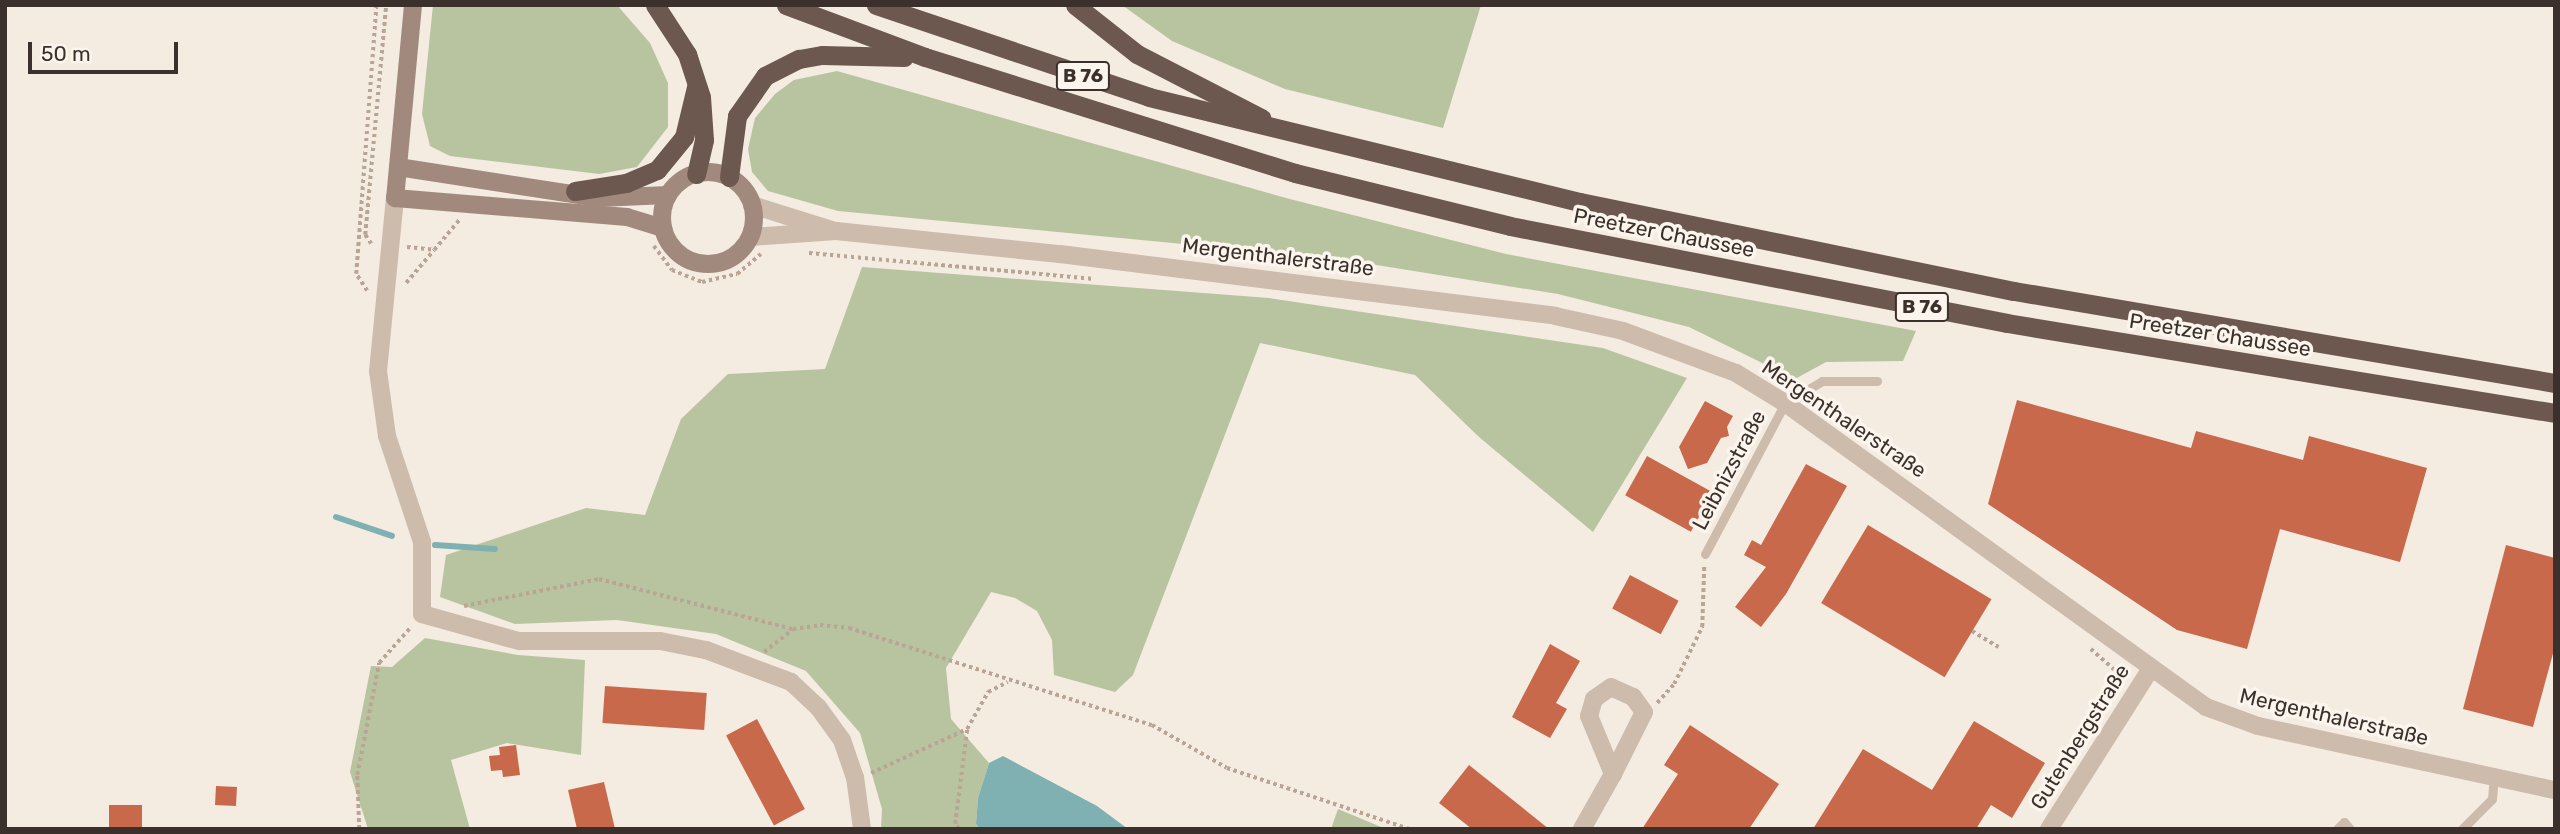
<!DOCTYPE html>
<meta charset="utf-8">
<style>
body{margin:0}
#map{position:relative;width:2560px;height:834px;overflow:hidden;background:#f4ebe1;font-family:Rubik,sans-serif}
div>[style]{position:absolute}
[style*='--x']{left:calc(var(--x)*1px);top:calc(var(--y)*1px);width:calc(var(--w)*1px);rotate:calc(var(--a)*1deg)}
.green>*{inset:0;background:#b8c4a0}
.water>*{inset:0;background:#7fb0b2}
.stream>*{height:6px;margin:-3px;padding:0 3px;transform-origin:3px;border-radius:3px;background:#7fb0b2}
.building>*{inset:0;background:#c8694b;transform-origin:0 0}
.path>*{height:3.5px;margin-top:-1.75px;transform-origin:0;background:repeating-linear-gradient(90deg,#b9a596 0 3.5px,transparent 0 7px)}
.service>*{height:9px;margin:-4.5px;padding:0 4.5px;transform-origin:4.5px;border-radius:4.5px;background:#cdbbac}
.minor>*{height:18px;margin:-9px;padding:0 9px;transform-origin:9px;border-radius:9px;background:#cdbbac}
.secondary>*{height:18px;margin:-9px;padding:0 9px;transform-origin:9px;border-radius:9px;background:#a18a7d}
.secondary>.ring{margin:-9px;padding:0;box-sizing:content-box;background:none;border:18px solid #a18a7d;border-radius:50%}
.trunk>*{height:19px;margin:-9.5px;padding:0 9.5px;transform-origin:9.5px;border-radius:9.5px;background:#6c584f}
span{translate:-50% -50%;white-space:nowrap;text-align:center;line-height:1.15;-webkit-text-stroke:7px #fbf5ee;paint-order:stroke}
.shield-label span{padding:2px 5px;background:#fbf5ee;border:2px solid;border-radius:5px;-webkit-text-stroke-width:0}
.shield-label{font-size:19px;color:#3b302b;font-weight:700}
.street-label{font-size:21px;color:#3b302b}
.frame{position:absolute;inset:0;border:7px solid #3b302b;pointer-events:none}
.scale{position:absolute;left:28px;top:42px;width:150px;height:32px;box-sizing:border-box;border:4px solid #3b302b;border-top:0;padding-left:9px;font-size:21px;line-height:24px;white-space:nowrap;color:#3b302b;-webkit-text-stroke:5px #fbf5ee;paint-order:stroke}
</style>
<div id="map">
<div class="green">
<div style="clip-path:polygon(433px 5px,617px 5px,650px 43px,668px 83px,668px 127px,637px 167px,599px 174px,450px 156px,430px 146px,422px 114px)"></div>
<div style="clip-path:polygon(1122px 5px,1481px 5px,1443px 128px,1285px 89px,1172px 41px)"></div>
<div style="clip-path:polygon(837px 71px,1286px 198px,1506px 254px,1916px 331px,1903px 361px,1826px 362px,1795px 379px,1689px 327px,1558px 294px,1339px 259px,838px 211px,768px 191px,752px 172px,748px 149px,755px 118px,775px 94px,794px 80px)"></div>
<div style="clip-path:polygon(862px 267px,1269px 298px,1603px 348px,1687px 378px,1593px 532px,1479px 437px,1415px 375px,1260px 343px,1133px 675px,1115px 692px,1054px 675px,1052px 640px,1037px 611px,1015px 598px,991px 592px,946px 668px,951px 719px,989px 763px,978px 798px,976px 824px,980px 829px,881px 829px,882px 809px,860px 733px,806px 671px,716px 634px,617px 620px,515px 624px,440px 597px,446px 555px,586px 508px,645px 515px,681px 419px,728px 374px,825px 369px)"></div>
<div style="clip-path:polygon(425px 638px,518px 655px,585px 660px,581px 755px,507px 743px,451px 760px,470px 829px,368px 829px,350px 772px,371px 666px,392px 667px)"></div>
<div style="clip-path:polygon(1338px 809px,1386px 829px,1331px 829px)"></div>
</div>
<div class="water">
<div style="clip-path:polygon(1003px 756px,1097px 806px,1128px 829px,980px 829px,976px 824px,978px 798px,989px 763px)"></div>
</div>
<div class="stream">
<div style="--x:336;--y:517;--w:59;--a:18.7"></div>
<div style="--x:435;--y:545;--w:60;--a:3.8"></div>
</div>
<div class="building">
<div style="clip-path:polygon(2017px 400px,2191px 448px,2196px 431px,2303px 460px,2309px 436px,2427px 468px,2400px 562px,2280px 529px,2247px 649px,2177px 630px,1988px 504px)"></div>
<div style="clip-path:polygon(1705px 401px,1733px 416px,1727px 427px,1729px 436px,1721px 438px,1707px 463px,1688px 469px,1679px 447px)"></div>
<div style="left:1647px;top:456px;width:75px;height:45px;rotate:29deg"></div>
<div style="clip-path:polygon(1806px 464px,1847px 486px,1786px 594px,1761px 627px,1735px 607px,1766px 567px,1744px 555px,1752px 540px,1761px 545px)"></div>
<div style="left:1868px;top:525px;width:144px;height:91px;rotate:31deg"></div>
<div style="clip-path:polygon(2506px 545px,2555px 558px,2555px 646px,2533px 727px,2463px 709px)"></div>
<div style="left:1630px;top:575px;width:55px;height:38px;rotate:28deg"></div>
<div style="clip-path:polygon(1550px 644px,1580px 661px,1556px 703px,1567px 709px,1550px 738px,1512px 717px)"></div>
<div style="left:605px;top:686px;width:102px;height:37px;rotate:4deg"></div>
<div style="left:757px;top:719px;width:102px;height:35px;rotate:62deg"></div>
<div style="clip-path:polygon(1974px 721px,2045px 763px,2012px 818px,1991px 805px,1976px 829px,1813px 829px,1863px 749px,1932px 790px)"></div>
<div style="clip-path:polygon(1690px 725px,1779px 784px,1749px 829px,1642px 829px,1678px 774px,1664px 765px)"></div>
<div style="clip-path:polygon(516px 745px,520px 775px,503px 777px,502px 770px,491px 771px,489px 756px,500px 755px,499px 747px)"></div>
<div style="clip-path:polygon(1469px 765px,1549px 829px,1472px 829px,1439px 803px)"></div>
<div style="clip-path:polygon(604px 782px,615px 829px,577px 829px,568px 790px)"></div>
<div style="left:216px;top:786px;width:21px;height:19px;rotate:3deg"></div>
<div style="left:142px;top:805px;width:24px;height:33px;rotate:90deg"></div>
</div>
<div class="path">
<div style="--x:371;--y:244;--w:11;--a:-124"></div>
<div style="--x:365;--y:235;--w:231;--a:-84.8"></div>
<div style="--x:654;--y:246;--w:30;--a:53"></div>
<div style="--x:672;--y:270;--w:32;--a:22"></div>
<div style="--x:702;--y:282;--w:36;--a:-13"></div>
<div style="--x:737;--y:274;--w:31;--a:-40"></div>
<div style="--x:407;--y:247;--w:27;--a:6"></div>
<div style="--x:434;--y:250;--w:39;--a:-50"></div>
<div style="--x:809;--y:253;--w:286;--a:5.2"></div>
<div style="--x:406;--y:283;--w:43;--a:-49.7"></div>
<div style="--x:367;--y:291;--w:20;--a:-123"></div>
<div style="--x:356;--y:274;--w:270;--a:-85.7"></div>
<div style="--x:464;--y:606;--w:138;--a:-11.3"></div>
<div style="--x:599;--y:579;--w:200;--a:14.5"></div>
<div style="--x:793;--y:629;--w:27;--a:-8"></div>
<div style="--x:820;--y:625;--w:29;--a:6"></div>
<div style="--x:849;--y:628;--w:318;--a:17.8"></div>
<div style="--x:1152;--y:725;--w:86;--a:29.8"></div>
<div style="--x:1227;--y:768;--w:192;--a:18.5"></div>
<div style="--x:1972;--y:631;--w:31;--a:31"></div>
<div style="--x:2091;--y:649;--w:45;--a:41.4"></div>
<div style="--x:764;--y:652;--w:37;--a:-38"></div>
<div style="--x:1657;--y:703;--w:25;--a:-48"></div>
<div style="--x:1674;--y:684;--w:64;--a:-63.8"></div>
<div style="--x:1702;--y:627;--w:60;--a:-88.1"></div>
<div style="--x:871;--y:773;--w:106;--a:-24.6"></div>
<div style="--x:967;--y:729;--w:43;--a:-60.4"></div>
<div style="--x:988;--y:692;--w:22;--a:-27"></div>
<div style="--x:359;--y:829;--w:54;--a:-92.1"></div>
<div style="--x:357;--y:775;--w:114;--a:-78.9"></div>
<div style="--x:379;--y:663;--w:48;--a:-48.4"></div>
<div style="--x:959;--y:829;--w:6;--a:-129"></div>
<div style="--x:955;--y:824;--w:96;--a:-82.8"></div>
</div>
<div class="service">
<div style="--x:1705;--y:554;--w:171;--a:-62.1"></div>
<div style="--x:1785;--y:403;--w:43;--a:-30.7"></div>
<div style="--x:1822;--y:381;--w:55;--a:0"></div>
<div style="--x:2337;--y:829;--w:10;--a:-45"></div>
<div style="--x:2344;--y:822;--w:9;--a:49"></div>
<div style="--x:2462;--y:829;--w:42;--a:-45"></div>
<div style="--x:2492;--y:799;--w:22;--a:-85"></div>
</div>
<div class="minor">
<div style="--x:395;--y:198;--w:174;--a:95.6"></div>
<div style="--x:378;--y:371;--w:66;--a:82.1"></div>
<div style="--x:387;--y:436;--w:112;--a:71.7"></div>
<div style="--x:422;--y:542;--w:72;--a:90"></div>
<div style="--x:422;--y:614;--w:101;--a:15.6"></div>
<div style="--x:519;--y:641;--w:141;--a:0"></div>
<div style="--x:660;--y:641;--w:47;--a:11.1"></div>
<div style="--x:706;--y:650;--w:91;--a:20.6"></div>
<div style="--x:791;--y:682;--w:37;--a:43"></div>
<div style="--x:818;--y:707;--w:41;--a:54"></div>
<div style="--x:842;--y:740;--w:39;--a:71"></div>
<div style="--x:855;--y:777;--w:52;--a:82.3"></div>
<div style="--x:752;--y:205;--w:84;--a:17.4"></div>
<div style="--x:751;--y:237;--w:85;--a:-4"></div>
<div style="--x:836;--y:231;--w:225;--a:5.9"></div>
<div style="--x:1060;--y:254;--w:499;--a:7.1"></div>
<div style="--x:1555;--y:316;--w:70;--a:12.4"></div>
<div style="--x:1623;--y:331;--w:121;--a:20.4"></div>
<div style="--x:1736;--y:373;--w:57;--a:31.5"></div>
<div style="--x:1785;--y:403;--w:519;--a:35.83"></div>
<div style="--x:2206;--y:707;--w:55;--a:20.1"></div>
<div style="--x:2258;--y:726;--w:304;--a:12.2"></div>
<div style="--x:1582;--y:829;--w:63;--a:-60.6"></div>
<div style="--x:1613;--y:774;--w:69;--a:-63.4"></div>
<div style="--x:1644;--y:712;--w:19;--a:-126"></div>
<div style="--x:1633;--y:697;--w:24;--a:-156"></div>
<div style="--x:1611;--y:687;--w:21;--a:145"></div>
<div style="--x:1594;--y:699;--w:18;--a:106"></div>
<div style="--x:1589;--y:716;--w:63;--a:67.5"></div>
<div style="--x:2049;--y:829;--w:188;--a:-57.6"></div>
</div>
<div class="secondary">
<div style="--x:413;--y:5;--w:194;--a:95.3"></div>
<div style="--x:395;--y:198;--w:233;--a:4.7"></div>
<div style="--x:627;--y:217;--w:38;--a:17"></div>
<div style="--x:398;--y:167;--w:202;--a:8.8"></div>
<div style="--x:598;--y:198;--w:70;--a:-2.5"></div>
<div class="ring" style="left:662px;top:172px;width:74px;height:74px"></div>
</div>
<div class="trunk">
<div style="--x:655;--y:5;--w:59;--a:56.9"></div>
<div style="--x:687;--y:54;--w:45;--a:72"></div>
<div style="--x:701;--y:97;--w:43;--a:86"></div>
<div style="--x:704;--y:140;--w:35;--a:103"></div>
<div style="--x:786;--y:5;--w:148;--a:20.5"></div>
<div style="--x:925;--y:57;--w:388;--a:17.4"></div>
<div style="--x:1295;--y:173;--w:221;--a:13.8"></div>
<div style="--x:1510;--y:226;--w:506;--a:11.04"></div>
<div style="--x:2007;--y:323;--w:555;--a:9.33"></div>
<div style="--x:876;--y:5;--w:288;--a:18.6"></div>
<div style="--x:1149;--y:97;--w:444;--a:13.7"></div>
<div style="--x:1580;--y:202;--w:443;--a:11.6"></div>
<div style="--x:2014;--y:291;--w:549;--a:9.65"></div>
<div style="--x:1075;--y:5;--w:79;--a:38.3"></div>
<div style="--x:1137;--y:54;--w:140;--a:27.3"></div>
<div style="--x:729;--y:177;--w:62;--a:-82.5"></div>
<div style="--x:737;--y:116;--w:49;--a:-55"></div>
<div style="--x:765;--y:76;--w:38;--a:-27"></div>
<div style="--x:799;--y:59;--w:23;--a:-10"></div>
<div style="--x:822;--y:55;--w:82;--a:1.4"></div>
<div style="--x:575;--y:191;--w:52;--a:-8.9"></div>
<div style="--x:626;--y:183;--w:34;--a:-23"></div>
<div style="--x:657;--y:170;--w:43;--a:-50.7"></div>
<div style="--x:684;--y:137;--w:51;--a:-76.5"></div>
</div>
<div class="shield-label">
<span style="left:1083px;top:76px">B 76</span>
<span style="left:1922px;top:307px">B 76</span>
</div>
<div class="street-label">
<span style="left:1664px;top:233px;rotate:11deg">Preetzer Chaussee</span>
<span style="left:1278px;top:257px;rotate:7deg">Mergenthalerstraße</span>
<span style="left:2220px;top:335px;rotate:9deg">Preetzer Chaussee</span>
<span style="left:1844px;top:419px;rotate:34deg">Mergenthalerstraße</span>
<span style="left:1729px;top:470px;rotate:-62deg">Leibnizstraße</span>
<span style="left:2334px;top:717px;rotate:13deg">Mergenthalerstraße</span>
<span style="left:2080px;top:737px;rotate:-58deg">Gutenbergstraße</span>
</div>
<div class="frame"></div>
<div class="scale">50 m</div>
</div>
